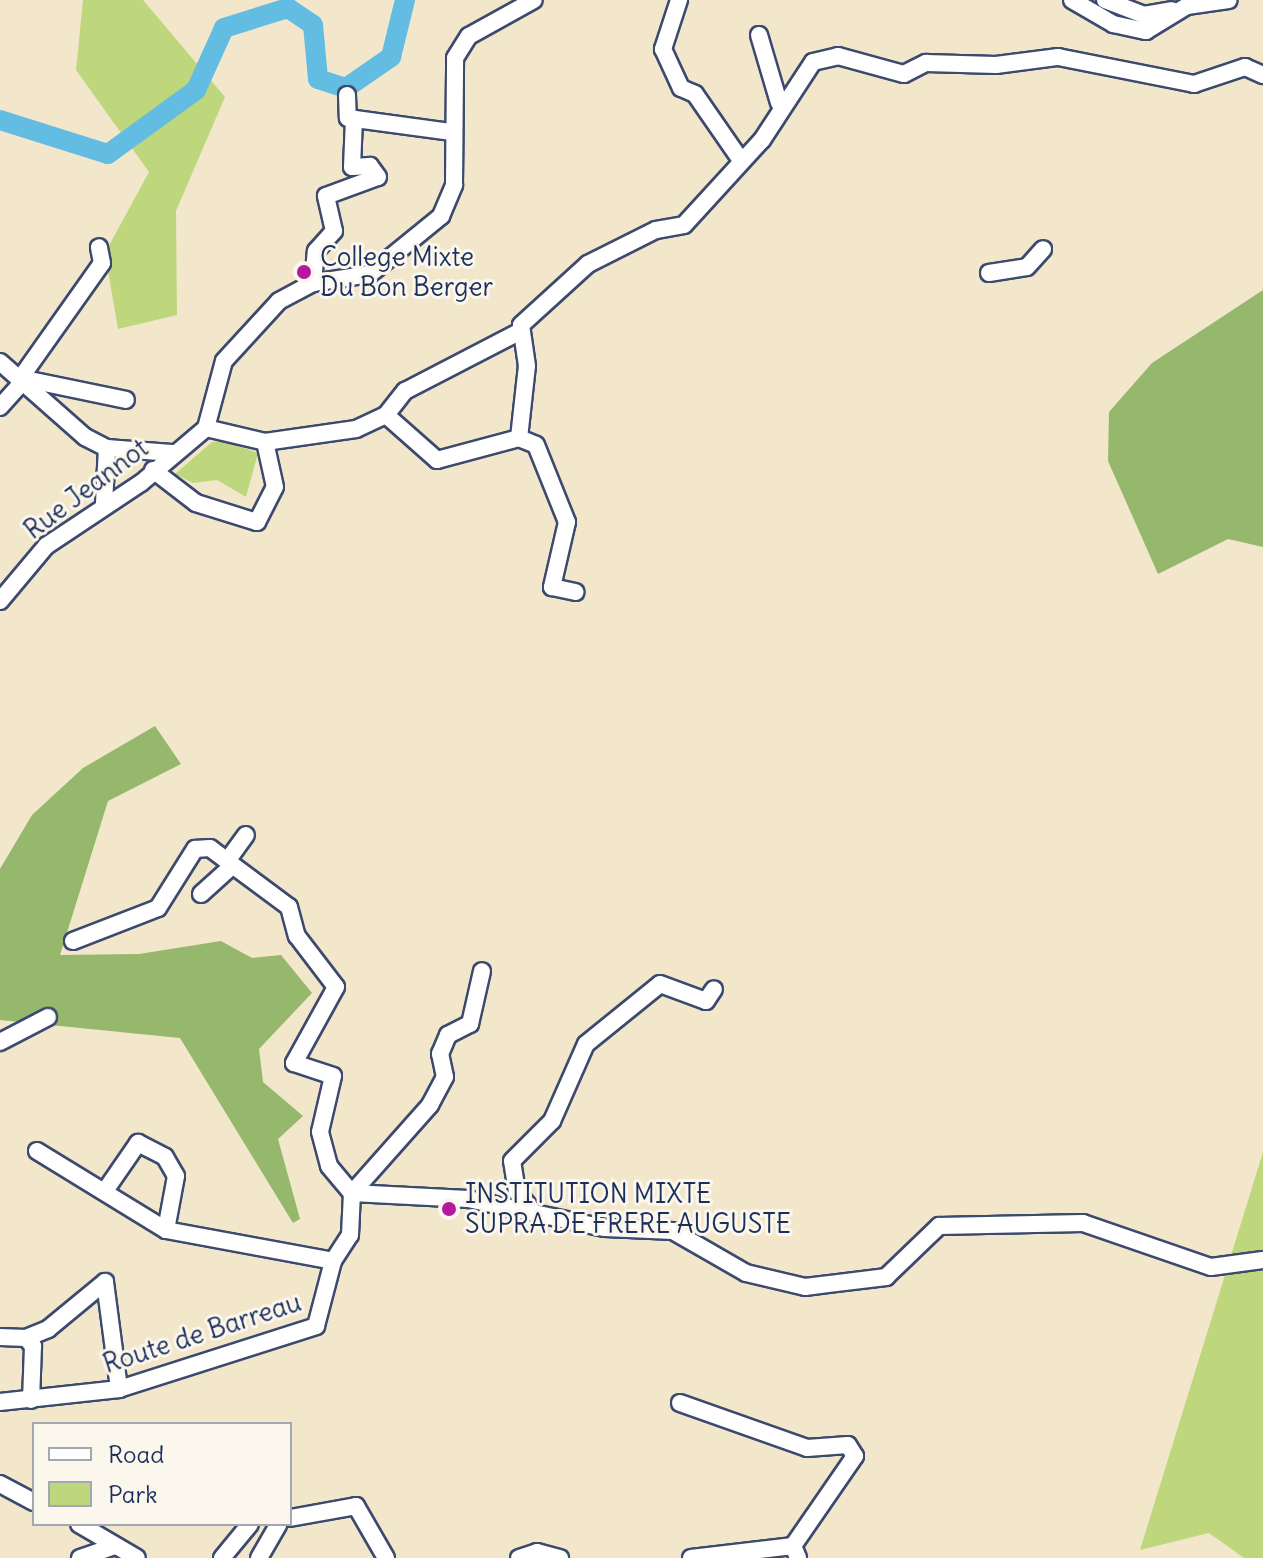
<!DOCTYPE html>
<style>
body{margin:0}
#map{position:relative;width:1263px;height:1558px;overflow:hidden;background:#f2e6cb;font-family:Delius,sans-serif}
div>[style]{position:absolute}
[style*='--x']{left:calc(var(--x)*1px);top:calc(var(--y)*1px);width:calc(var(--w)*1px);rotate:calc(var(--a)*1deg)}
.green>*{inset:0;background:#bed77c}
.forest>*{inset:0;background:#96b86c}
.river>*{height:20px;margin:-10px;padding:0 10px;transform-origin:10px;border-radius:10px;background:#63bce1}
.roads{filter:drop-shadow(2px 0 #3b4a6e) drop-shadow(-2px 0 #3b4a6e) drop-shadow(0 2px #3b4a6e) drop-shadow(0 -2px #3b4a6e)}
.minor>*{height:16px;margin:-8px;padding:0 8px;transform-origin:8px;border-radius:8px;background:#fff}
.dots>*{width:22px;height:22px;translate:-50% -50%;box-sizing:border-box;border:4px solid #fbf7ec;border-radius:50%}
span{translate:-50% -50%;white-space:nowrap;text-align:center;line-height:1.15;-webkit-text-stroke:6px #fbf7ec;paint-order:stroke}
.poi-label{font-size:26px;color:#1b2f5e}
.left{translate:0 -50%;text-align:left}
.street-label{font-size:26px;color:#1b2f5e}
.legend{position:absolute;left:32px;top:1422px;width:260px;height:104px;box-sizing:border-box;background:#fbf7ec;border:2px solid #a1a7b3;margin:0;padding:10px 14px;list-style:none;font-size:24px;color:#1b2f5e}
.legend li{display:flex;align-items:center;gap:16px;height:40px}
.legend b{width:40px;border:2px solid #a1a7b3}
</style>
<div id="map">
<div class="green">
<div style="clip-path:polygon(83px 0,143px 0,225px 97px,176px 211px,177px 315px,118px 329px,105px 253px,149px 172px,76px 70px)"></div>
<div style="clip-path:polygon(224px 441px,258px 453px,246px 497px,217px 480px,193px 483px,175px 474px,212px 442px)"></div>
<div style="clip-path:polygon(1263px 1152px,1263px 1558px,1244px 1558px,1209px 1533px,1140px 1550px)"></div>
</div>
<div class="forest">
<div style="clip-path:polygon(1263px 290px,1263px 547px,1228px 539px,1158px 574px,1108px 461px,1109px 412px,1152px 363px)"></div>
<div style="clip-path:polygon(155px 726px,181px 764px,108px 801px,60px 955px,139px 954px,221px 941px,252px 958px,281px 955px,312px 993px,259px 1049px,263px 1082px,303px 1116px,278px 1139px,300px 1219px,293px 1223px,180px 1038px,0 1020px,0 869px,32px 815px,83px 768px)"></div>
</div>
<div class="river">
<div style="--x:0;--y:120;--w:113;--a:17.5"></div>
<div style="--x:108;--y:154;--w:109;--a:-36"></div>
<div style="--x:196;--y:90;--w:68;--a:-65.7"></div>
<div style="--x:224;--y:28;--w:67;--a:-17.4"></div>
<div style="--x:288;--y:8;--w:30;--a:34"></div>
<div style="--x:313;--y:25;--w:54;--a:84.7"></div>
<div style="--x:318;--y:79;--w:29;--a:18"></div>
<div style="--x:346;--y:88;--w:55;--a:-34.6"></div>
<div style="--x:391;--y:57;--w:59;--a:-76.2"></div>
</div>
<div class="roads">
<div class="minor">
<div style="--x:679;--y:0;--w:52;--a:108.1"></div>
<div style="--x:663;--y:49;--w:43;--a:65.2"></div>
<div style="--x:681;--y:88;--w:15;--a:23"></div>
<div style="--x:695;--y:94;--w:79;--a:55.3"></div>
<div style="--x:1072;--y:0;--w:48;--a:30.3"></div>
<div style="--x:1113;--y:24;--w:34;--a:12"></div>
<div style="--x:1146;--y:31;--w:48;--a:-31.4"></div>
<div style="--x:1187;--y:6;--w:42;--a:-8.1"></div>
<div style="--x:1105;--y:0;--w:42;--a:21"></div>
<div style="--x:1144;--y:15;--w:28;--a:-10"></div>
<div style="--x:759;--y:35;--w:71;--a:73.6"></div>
<div style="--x:347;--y:95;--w:23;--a:88"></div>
<div style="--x:348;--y:118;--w:105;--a:7.7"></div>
<div style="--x:989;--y:273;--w:38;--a:-9"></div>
<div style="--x:1027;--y:267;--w:24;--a:-48"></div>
<div style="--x:313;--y:283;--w:32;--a:-85"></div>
<div style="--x:316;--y:251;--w:27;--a:-48"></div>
<div style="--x:334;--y:231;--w:36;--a:-103"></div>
<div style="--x:326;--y:196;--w:55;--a:-20.1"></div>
<div style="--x:378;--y:177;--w:14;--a:-126"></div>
<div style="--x:370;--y:166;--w:18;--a:177"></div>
<div style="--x:352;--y:167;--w:48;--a:-87.6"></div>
<div style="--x:0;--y:362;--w:113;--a:41.4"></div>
<div style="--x:85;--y:437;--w:25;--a:27"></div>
<div style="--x:107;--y:448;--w:65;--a:4.4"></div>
<div style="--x:22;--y:376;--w:138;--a:-54.7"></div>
<div style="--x:102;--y:263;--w:16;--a:-101"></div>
<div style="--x:0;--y:407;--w:38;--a:-48"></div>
<div style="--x:25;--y:379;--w:103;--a:11.7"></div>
<div style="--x:386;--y:415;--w:31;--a:-52"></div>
<div style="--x:405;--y:391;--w:128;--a:-27.4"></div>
<div style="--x:206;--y:428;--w:69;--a:-75"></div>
<div style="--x:224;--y:361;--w:81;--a:-47.5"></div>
<div style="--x:279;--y:301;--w:38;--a:-28"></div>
<div style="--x:313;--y:283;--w:58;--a:-9"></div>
<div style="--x:370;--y:274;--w:92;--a:-39.2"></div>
<div style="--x:441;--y:216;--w:34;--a:-67"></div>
<div style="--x:454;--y:185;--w:127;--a:-89.5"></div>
<div style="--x:455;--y:58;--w:26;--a:-58"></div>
<div style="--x:469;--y:36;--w:74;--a:-29"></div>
<div style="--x:519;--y:438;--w:72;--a:-83.7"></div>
<div style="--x:527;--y:366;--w:41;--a:-98.3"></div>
<div style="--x:521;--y:325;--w:91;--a:-42.3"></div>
<div style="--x:588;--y:264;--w:76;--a:-26.6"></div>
<div style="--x:656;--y:230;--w:28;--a:-10"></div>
<div style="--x:684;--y:225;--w:115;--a:-47.5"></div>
<div style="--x:762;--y:140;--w:93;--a:-56.8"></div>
<div style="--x:813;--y:62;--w:26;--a:-13"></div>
<div style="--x:838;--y:56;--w:68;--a:15.3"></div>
<div style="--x:904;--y:74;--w:25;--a:-27"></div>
<div style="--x:926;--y:63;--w:70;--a:1.6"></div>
<div style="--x:996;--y:65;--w:63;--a:-7.4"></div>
<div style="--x:1058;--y:57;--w:139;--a:11.2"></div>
<div style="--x:1194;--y:84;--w:54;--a:-18.4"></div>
<div style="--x:1245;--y:67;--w:20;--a:24"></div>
<div style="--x:153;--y:470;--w:54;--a:37.5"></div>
<div style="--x:196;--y:503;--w:64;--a:17.3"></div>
<div style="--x:257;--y:522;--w:39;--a:-63"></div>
<div style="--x:275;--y:487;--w:46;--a:-102.5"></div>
<div style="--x:104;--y:503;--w:55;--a:-86.9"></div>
<div style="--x:0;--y:601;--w:72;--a:-50.1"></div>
<div style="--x:46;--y:546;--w:114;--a:-33.6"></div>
<div style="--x:141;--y:483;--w:85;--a:-40.2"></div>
<div style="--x:206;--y:428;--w:61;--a:13.3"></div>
<div style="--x:265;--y:442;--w:92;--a:-8.1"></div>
<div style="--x:356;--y:429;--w:33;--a:-25"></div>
<div style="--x:386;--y:415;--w:68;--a:41.4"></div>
<div style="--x:437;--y:460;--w:85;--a:-15"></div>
<div style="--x:519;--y:438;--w:18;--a:22"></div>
<div style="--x:536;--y:445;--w:83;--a:68.1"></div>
<div style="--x:567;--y:522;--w:67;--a:103"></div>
<div style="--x:552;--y:587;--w:24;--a:12"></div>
<div style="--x:227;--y:861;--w:77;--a:36.6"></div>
<div style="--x:289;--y:907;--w:30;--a:75"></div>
<div style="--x:297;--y:936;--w:64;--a:52.6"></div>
<div style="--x:336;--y:987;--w:87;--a:118.9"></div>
<div style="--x:294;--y:1063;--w:41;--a:18.4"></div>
<div style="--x:333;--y:1076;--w:57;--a:103.1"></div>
<div style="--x:320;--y:1132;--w:35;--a:75"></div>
<div style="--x:329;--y:1166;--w:35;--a:50"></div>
<div style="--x:352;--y:1193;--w:118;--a:-48.4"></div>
<div style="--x:430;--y:1105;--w:32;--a:-62"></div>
<div style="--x:445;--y:1077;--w:24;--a:-102"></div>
<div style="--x:440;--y:1054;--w:21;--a:-67"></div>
<div style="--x:448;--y:1035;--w:25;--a:-27"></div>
<div style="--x:470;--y:1024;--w:54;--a:-77.2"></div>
<div style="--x:201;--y:894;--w:42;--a:-42.1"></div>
<div style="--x:73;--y:941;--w:91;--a:-21.2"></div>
<div style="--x:158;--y:908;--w:70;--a:-57.9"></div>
<div style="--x:195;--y:849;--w:15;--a:-4"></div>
<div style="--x:210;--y:848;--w:21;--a:37"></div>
<div style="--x:227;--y:861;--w:32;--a:-54"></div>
<div style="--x:0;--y:1042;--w:54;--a:-27.5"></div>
<div style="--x:37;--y:1151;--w:151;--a:31.5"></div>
<div style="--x:166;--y:1230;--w:170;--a:10.5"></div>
<div style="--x:107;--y:1188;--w:55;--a:-55.4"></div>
<div style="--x:138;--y:1143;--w:30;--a:27"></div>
<div style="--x:165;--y:1157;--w:22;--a:60"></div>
<div style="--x:176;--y:1176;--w:55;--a:100.5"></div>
<div style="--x:531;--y:1209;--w:22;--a:-129"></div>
<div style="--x:517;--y:1192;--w:31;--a:-99"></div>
<div style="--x:512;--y:1161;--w:57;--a:-45"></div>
<div style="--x:552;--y:1121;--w:84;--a:-66.2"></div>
<div style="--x:586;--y:1044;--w:95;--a:-39"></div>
<div style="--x:660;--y:984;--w:49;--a:20.3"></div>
<div style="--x:706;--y:1001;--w:14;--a:-56"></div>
<div style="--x:105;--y:1282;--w:108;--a:82.5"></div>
<div style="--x:0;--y:1337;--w:26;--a:2"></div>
<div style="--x:26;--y:1338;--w:11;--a:49"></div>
<div style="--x:33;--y:1346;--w:54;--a:92.1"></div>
<div style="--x:26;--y:1338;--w:24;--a:-22"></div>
<div style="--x:48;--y:1329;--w:74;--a:-39.5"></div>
<div style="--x:0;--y:1402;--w:120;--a:-6.2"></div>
<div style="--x:119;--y:1389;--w:207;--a:-17.7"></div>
<div style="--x:316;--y:1326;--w:67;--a:-75.3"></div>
<div style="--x:333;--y:1261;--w:31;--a:-57"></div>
<div style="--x:350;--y:1235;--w:42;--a:-87.3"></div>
<div style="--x:352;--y:1193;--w:116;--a:3"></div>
<div style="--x:468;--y:1199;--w:140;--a:12"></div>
<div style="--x:605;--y:1228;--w:68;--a:2.5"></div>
<div style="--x:673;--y:1231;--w:84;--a:29.9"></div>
<div style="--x:746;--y:1273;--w:61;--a:13.3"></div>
<div style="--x:805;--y:1287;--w:82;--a:-7"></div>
<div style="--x:886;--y:1277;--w:74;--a:-43.9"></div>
<div style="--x:939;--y:1226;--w:144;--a:-1.2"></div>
<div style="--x:1083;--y:1223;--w:135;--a:19"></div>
<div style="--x:1211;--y:1267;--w:52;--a:-7.7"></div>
<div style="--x:680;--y:1403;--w:135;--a:19.5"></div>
<div style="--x:807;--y:1448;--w:41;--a:-4.2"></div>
<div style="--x:848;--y:1445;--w:13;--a:58"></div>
<div style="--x:855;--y:1456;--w:109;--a:124.6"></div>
<div style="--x:793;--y:1546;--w:13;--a:67"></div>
<div style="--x:0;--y:1484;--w:38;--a:28"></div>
<div style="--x:290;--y:1518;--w:67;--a:-10.3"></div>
<div style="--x:356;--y:1506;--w:60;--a:60"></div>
<div style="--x:79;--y:1524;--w:67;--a:30.4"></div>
<div style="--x:80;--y:1558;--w:37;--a:-19"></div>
<div style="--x:222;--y:1558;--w:44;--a:-50.5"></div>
<div style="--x:259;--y:1558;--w:39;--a:-60"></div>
<div style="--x:519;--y:1558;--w:19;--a:-18"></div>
<div style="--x:537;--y:1552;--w:24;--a:15"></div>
<div style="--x:691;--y:1558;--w:103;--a:-6.7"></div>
</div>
</div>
<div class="dots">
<div style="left:304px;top:272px;background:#b5179e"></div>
<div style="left:449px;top:1209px;background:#b5179e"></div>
</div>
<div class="poi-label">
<span class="left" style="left:320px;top:272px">College Mixte<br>Du Bon Berger</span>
<span class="left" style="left:465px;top:1209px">INSTITUTION MIXTE<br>SUPRA DE FRERE AUGUSTE</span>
</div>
<div class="street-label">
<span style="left:86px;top:489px;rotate:-37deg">Rue Jeannot</span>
<span style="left:202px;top:1333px;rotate:-18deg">Route de Barreau</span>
</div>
<ul class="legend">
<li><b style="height:10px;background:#fff"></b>Road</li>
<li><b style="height:22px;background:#bed77c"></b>Park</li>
</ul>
</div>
